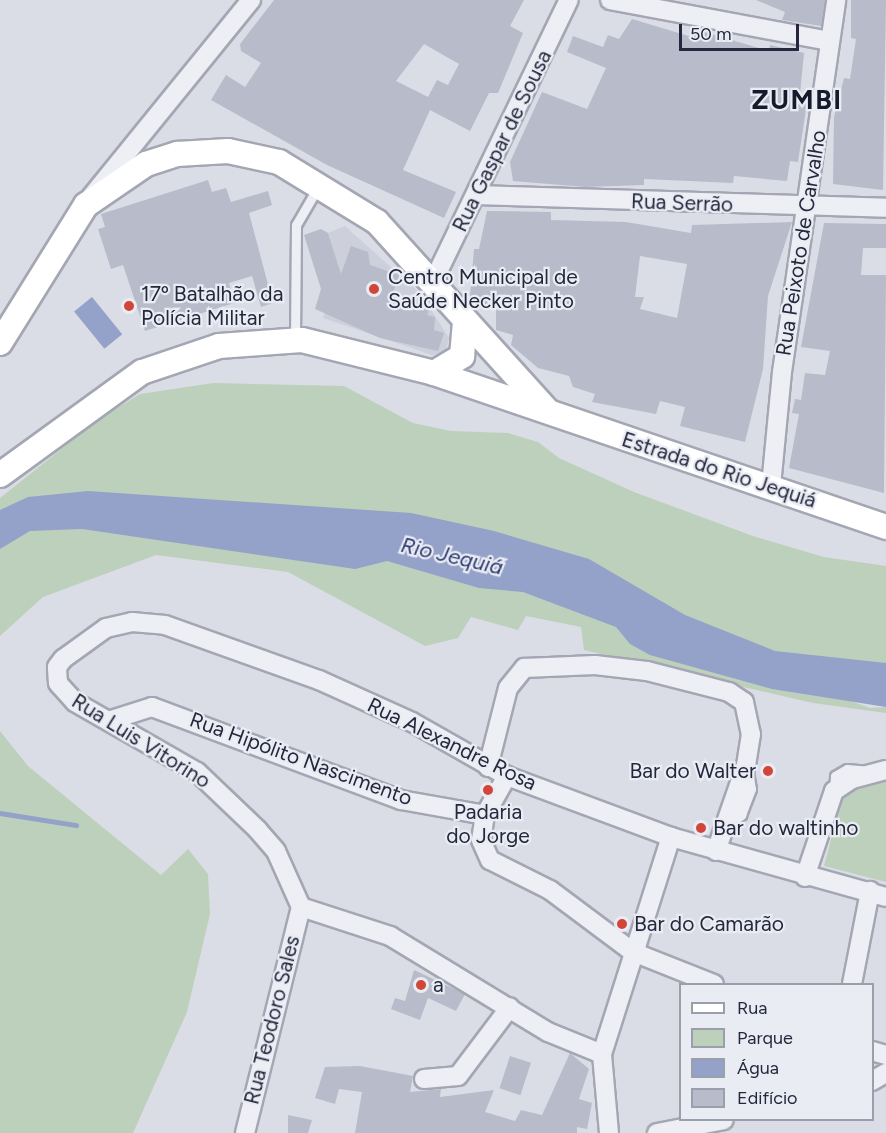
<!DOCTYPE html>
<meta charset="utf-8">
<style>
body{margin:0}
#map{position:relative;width:886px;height:1133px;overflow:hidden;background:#dbdde6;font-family:Figtree,sans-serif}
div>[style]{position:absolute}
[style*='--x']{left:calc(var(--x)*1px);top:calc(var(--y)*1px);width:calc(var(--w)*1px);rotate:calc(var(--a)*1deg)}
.built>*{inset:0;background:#cdcfdb}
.green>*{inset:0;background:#bcd0bc}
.water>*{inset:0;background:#94a1c8;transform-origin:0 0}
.stream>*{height:4.5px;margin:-2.25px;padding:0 2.25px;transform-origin:2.25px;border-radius:2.25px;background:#94a1c8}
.building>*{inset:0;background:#b8bbc9;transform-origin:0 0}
.roads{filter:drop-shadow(2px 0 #a4a7b3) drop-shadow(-2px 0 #a4a7b3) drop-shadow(0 2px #a4a7b3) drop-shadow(0 -2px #a4a7b3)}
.service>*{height:9px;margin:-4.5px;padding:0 4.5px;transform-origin:4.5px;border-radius:4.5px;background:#eeeff5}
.minor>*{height:18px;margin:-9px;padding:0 9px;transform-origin:9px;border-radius:9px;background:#eeeff5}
.secondary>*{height:24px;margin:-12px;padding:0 12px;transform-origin:12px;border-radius:12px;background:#fff}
.dots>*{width:16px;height:16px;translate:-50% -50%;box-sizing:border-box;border:3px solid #eaecf4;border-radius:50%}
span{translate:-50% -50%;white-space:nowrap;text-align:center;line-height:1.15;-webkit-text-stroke:4.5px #eaecf4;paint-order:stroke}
.street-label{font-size:21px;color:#25283d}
.poi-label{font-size:21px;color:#25283d}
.left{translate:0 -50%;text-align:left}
.right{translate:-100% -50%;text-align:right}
.water-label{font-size:22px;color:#2e3c71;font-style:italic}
.district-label{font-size:27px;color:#171a2d;font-weight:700;letter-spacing:1.5px}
.legend{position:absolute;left:679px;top:983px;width:195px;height:138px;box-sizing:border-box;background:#eaecf4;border:2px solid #9b9eab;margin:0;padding:8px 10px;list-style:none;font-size:18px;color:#25283d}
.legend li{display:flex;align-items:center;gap:12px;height:30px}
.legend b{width:30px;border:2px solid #9b9eab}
.scale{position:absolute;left:679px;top:24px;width:120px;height:27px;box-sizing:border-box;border:3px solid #25283d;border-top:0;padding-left:8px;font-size:18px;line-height:21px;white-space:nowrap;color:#25283d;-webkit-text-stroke:4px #eaecf4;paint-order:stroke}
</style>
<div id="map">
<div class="built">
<div style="clip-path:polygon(345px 226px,421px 294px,449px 338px,446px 351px,432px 355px,323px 318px,339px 268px,328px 233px)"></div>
</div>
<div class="green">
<div style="clip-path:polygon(213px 383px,344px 386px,413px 423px,451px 431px,508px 433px,538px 442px,559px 458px,634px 492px,753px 536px,824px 557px,886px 566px,886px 672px,773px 659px,585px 567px,0 517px,0 498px,99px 419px,140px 394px)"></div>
<div style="clip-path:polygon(28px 524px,387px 554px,525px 585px,870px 708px,886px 707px,886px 713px,813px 703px,584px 650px,581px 627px,526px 616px,518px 630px,471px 617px,458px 638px,425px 646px,288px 572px,156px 555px,43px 597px,0 636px,0 541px)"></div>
<div style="clip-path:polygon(0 731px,28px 766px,161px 875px,188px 849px,208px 874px,210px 914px,187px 1012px,133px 1133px,0 1133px)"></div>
<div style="clip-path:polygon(886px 779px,886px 882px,824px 866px,843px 794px,863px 781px)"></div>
</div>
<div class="water">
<div style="left:92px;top:297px;width:48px;height:23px;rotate:51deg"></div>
<div style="clip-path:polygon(88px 491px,411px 513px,494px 531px,589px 559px,685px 615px,775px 651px,886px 663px,886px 707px,772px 689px,650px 655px,630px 644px,616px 627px,523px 592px,479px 588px,387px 561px,355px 569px,82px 529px,30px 531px,0 549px,0 510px,28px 497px)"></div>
</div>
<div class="stream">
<div style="--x:0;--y:813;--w:77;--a:9"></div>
</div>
<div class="building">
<div style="clip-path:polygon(evenodd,274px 0,524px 0,510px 26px,523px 33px,498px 93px,489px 93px,470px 131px,430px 110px,403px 170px,456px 192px,444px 218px,327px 165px,211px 100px,226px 75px,245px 87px,261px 63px,241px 51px,240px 44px,274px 0,424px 44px,459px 64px,448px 85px,437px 80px,428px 97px,396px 81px,424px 44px)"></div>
<div style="clip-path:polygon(756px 0,825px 0,821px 26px,782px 20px,785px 12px)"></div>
<div style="clip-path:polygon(851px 0,886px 0,883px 190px,833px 184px,834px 117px,844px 78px,850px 79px,856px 39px,851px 38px)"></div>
<div style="clip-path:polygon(632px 19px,692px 37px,694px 29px,769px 51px,770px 45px,804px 53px,800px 94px,808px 96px,798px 162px,790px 161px,787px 181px,734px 176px,733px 183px,644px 179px,644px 185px,585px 187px,513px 181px,510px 162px,542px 92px,587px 109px,606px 68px,567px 52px,573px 36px,603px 47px,608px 35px,619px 39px)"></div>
<div style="clip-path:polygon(208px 180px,212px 192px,226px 188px,231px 202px,268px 191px,272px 205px,249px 213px,273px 303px,261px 307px,252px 276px,229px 283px,234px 303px,145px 331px,123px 265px,111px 269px,98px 229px,105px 227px,101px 214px)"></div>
<div style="clip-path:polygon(evenodd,487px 211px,551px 212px,551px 220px,626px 222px,691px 233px,692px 225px,792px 222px,768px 296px,763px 369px,745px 442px,680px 426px,685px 407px,660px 401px,656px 414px,592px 402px,595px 394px,573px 387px,569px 376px,538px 368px,511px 345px,513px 335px,496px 330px,496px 307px,473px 305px,470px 296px,474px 249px,479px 249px,487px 211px,640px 256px,687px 264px,677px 318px,640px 309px,644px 297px,635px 297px,640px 256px)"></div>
<div style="clip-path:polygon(824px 223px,886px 224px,886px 248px,863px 248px,861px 275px,886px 275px,884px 493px,789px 468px,799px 414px,792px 413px,795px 399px,801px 400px,805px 373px,825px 375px,830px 351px,801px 347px)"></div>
<div style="clip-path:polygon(321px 229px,328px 233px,341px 274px,351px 246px,368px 252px,370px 265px,399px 275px,391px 298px,429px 310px,427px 315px,435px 317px,434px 330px,444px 333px,438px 351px,380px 338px,315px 309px,321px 289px,304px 235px)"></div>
<div style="clip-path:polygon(414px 970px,465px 994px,456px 1011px,428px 998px,420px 1020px,391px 1009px,395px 998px,405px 1001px)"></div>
<div style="clip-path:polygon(570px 1053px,589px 1069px,579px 1099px,592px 1103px,587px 1129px,577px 1127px,577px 1133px,355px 1133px,362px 1092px,339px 1089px,335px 1104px,315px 1098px,325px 1067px,360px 1066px,413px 1076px,410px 1092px,441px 1089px,440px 1097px,494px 1090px,485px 1112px,515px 1121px,521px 1110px,542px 1115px)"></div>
<div style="left:510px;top:1056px;width:22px;height:34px;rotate:18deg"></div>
<div style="clip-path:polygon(288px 1115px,312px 1120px,308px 1133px,288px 1133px)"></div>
</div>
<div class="roads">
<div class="service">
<div style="--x:295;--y:340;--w:115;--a:-89.5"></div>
<div style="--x:296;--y:225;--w:44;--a:-59.9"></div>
<div style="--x:834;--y:791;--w:15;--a:-86"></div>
<div style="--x:835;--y:776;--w:14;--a:-30"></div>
<div style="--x:847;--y:769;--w:23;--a:5"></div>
<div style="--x:726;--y:826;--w:19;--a:-36"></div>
<div style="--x:741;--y:815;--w:28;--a:-69"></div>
<div style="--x:751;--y:789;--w:23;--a:-100"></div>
</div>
<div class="minor">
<div style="--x:610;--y:0;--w:223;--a:10.6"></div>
<div style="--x:477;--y:195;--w:409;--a:1.8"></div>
<div style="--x:91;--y:197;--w:254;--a:-50.9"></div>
<div style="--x:433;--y:282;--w:313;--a:-64.3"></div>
<div style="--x:771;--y:486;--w:115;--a:-84.5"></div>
<div style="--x:782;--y:372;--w:376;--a:-81.7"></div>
<div style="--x:111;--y:720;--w:43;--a:-17.6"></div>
<div style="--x:152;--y:707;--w:266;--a:20.5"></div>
<div style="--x:401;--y:800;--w:85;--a:10.1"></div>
<div style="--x:485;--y:815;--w:45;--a:-60.6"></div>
<div style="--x:488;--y:767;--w:81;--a:-75.8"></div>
<div style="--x:508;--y:688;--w:26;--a:-51"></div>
<div style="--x:524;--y:668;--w:71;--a:-2.4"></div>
<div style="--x:595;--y:665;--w:52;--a:6.6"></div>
<div style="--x:647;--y:671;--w:85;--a:14.4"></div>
<div style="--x:729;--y:692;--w:18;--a:34"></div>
<div style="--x:744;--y:702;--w:33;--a:78"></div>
<div style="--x:751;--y:734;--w:31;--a:99"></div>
<div style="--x:746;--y:765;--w:91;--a:109.2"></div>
<div style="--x:485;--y:815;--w:25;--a:99"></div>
<div style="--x:481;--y:840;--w:22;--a:66"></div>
<div style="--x:490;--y:860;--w:67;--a:26.6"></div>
<div style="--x:550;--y:890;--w:104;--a:36.8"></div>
<div style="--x:633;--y:952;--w:87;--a:21.6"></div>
<div style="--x:805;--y:877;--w:91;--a:-71.4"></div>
<div style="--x:834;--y:791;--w:22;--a:-34"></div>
<div style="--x:852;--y:779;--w:35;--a:-15"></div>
<div style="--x:301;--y:907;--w:61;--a:-114.1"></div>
<div style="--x:276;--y:851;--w:28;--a:-131"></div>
<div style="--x:258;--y:830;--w:84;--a:-136.4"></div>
<div style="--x:197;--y:772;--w:141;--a:-150.2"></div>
<div style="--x:75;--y:702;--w:25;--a:-132"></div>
<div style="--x:58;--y:683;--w:16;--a:-94"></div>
<div style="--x:57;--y:667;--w:10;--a:-53"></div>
<div style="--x:63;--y:659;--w:53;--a:-35.8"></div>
<div style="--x:106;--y:628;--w:27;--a:-13"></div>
<div style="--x:132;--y:622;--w:33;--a:5"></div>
<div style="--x:165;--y:625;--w:164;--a:19.7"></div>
<div style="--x:319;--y:680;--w:102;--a:24.3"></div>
<div style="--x:412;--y:722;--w:109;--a:29.6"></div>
<div style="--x:507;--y:776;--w:175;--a:20.4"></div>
<div style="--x:671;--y:837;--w:223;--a:15.6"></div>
<div style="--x:301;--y:907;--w:94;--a:18"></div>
<div style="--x:390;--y:936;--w:185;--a:31.3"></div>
<div style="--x:548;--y:1032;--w:58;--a:22.2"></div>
<div style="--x:852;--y:984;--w:95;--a:-79"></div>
<div style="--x:872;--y:1051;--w:15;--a:16"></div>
<div style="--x:424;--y:1079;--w:34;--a:-5"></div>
<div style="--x:458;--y:1076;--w:86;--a:-53"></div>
<div style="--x:872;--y:1081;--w:16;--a:-30"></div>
<div style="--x:245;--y:1133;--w:233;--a:-76.1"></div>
<div style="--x:609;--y:1133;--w:79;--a:-95.1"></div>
<div style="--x:602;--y:1054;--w:228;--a:-72.4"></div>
<div style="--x:657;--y:1133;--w:68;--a:-11"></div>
</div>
<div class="secondary">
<div style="--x:0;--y:343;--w:163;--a:-58.1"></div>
<div style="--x:86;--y:205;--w:73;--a:-34.3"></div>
<div style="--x:146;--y:164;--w:33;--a:-18"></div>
<div style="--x:177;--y:154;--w:51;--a:-3.4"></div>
<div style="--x:228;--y:151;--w:52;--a:12.2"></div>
<div style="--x:279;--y:162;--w:115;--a:31.5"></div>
<div style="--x:377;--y:222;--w:253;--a:47.9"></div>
<div style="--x:434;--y:373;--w:33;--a:-31"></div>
<div style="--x:462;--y:356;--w:33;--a:-85"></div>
<div style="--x:0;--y:475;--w:175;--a:-36"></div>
<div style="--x:142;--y:372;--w:81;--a:-18.7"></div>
<div style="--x:219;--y:346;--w:83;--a:-4.1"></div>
<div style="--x:302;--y:340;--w:136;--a:14"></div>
<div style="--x:434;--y:373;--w:478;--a:18.8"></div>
</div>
</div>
<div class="dots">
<div style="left:374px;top:289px;background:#d24639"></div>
<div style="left:129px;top:306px;background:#d24639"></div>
<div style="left:768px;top:771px;background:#d24639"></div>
<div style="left:488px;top:790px;background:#d24639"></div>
<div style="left:701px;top:828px;background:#d24639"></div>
<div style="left:622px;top:924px;background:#d24639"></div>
<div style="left:421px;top:985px;background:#d24639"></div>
</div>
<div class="street-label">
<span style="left:502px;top:141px;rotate:-64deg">Rua Gaspar de Sousa</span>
<span style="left:682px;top:203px;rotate:2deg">Rua Serrão</span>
<span style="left:801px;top:243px;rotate:-81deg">Rua Peixoto de Carvalho</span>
<span style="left:719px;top:470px;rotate:18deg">Estrada do Rio Jequiá</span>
<span style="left:141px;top:741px;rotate:32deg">Rua Luis Vitorino</span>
<span style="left:452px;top:744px;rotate:26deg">Rua Alexandre Rosa</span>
<span style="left:301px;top:759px;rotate:20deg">Rua Hipólito Nascimento</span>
<span style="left:272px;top:1020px;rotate:-76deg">Rua Teodoro Sales</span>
</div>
<div class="poi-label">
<span class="left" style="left:388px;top:289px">Centro Municipal de<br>Saúde Necker Pinto</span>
<span class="left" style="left:141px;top:306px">17º Batalhão da<br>Polícia Militar</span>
<span class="right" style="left:756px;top:771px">Bar do Walter</span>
<span style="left:488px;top:824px">Padaria<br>do Jorge</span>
<span class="left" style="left:713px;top:828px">Bar do waltinho</span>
<span class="left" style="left:634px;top:924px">Bar do Camarão</span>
<span class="left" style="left:433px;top:985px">a</span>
</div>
<div class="water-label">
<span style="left:452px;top:556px;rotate:13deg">Rio Jequiá</span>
</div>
<div class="district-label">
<span style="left:797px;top:100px">ZUMBI</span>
</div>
<ul class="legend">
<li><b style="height:8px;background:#fff"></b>Rua</li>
<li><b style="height:16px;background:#bcd0bc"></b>Parque</li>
<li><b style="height:16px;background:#94a1c8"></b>Água</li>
<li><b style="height:16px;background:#b8bbc9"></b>Edifício</li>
</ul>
<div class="scale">50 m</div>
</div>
